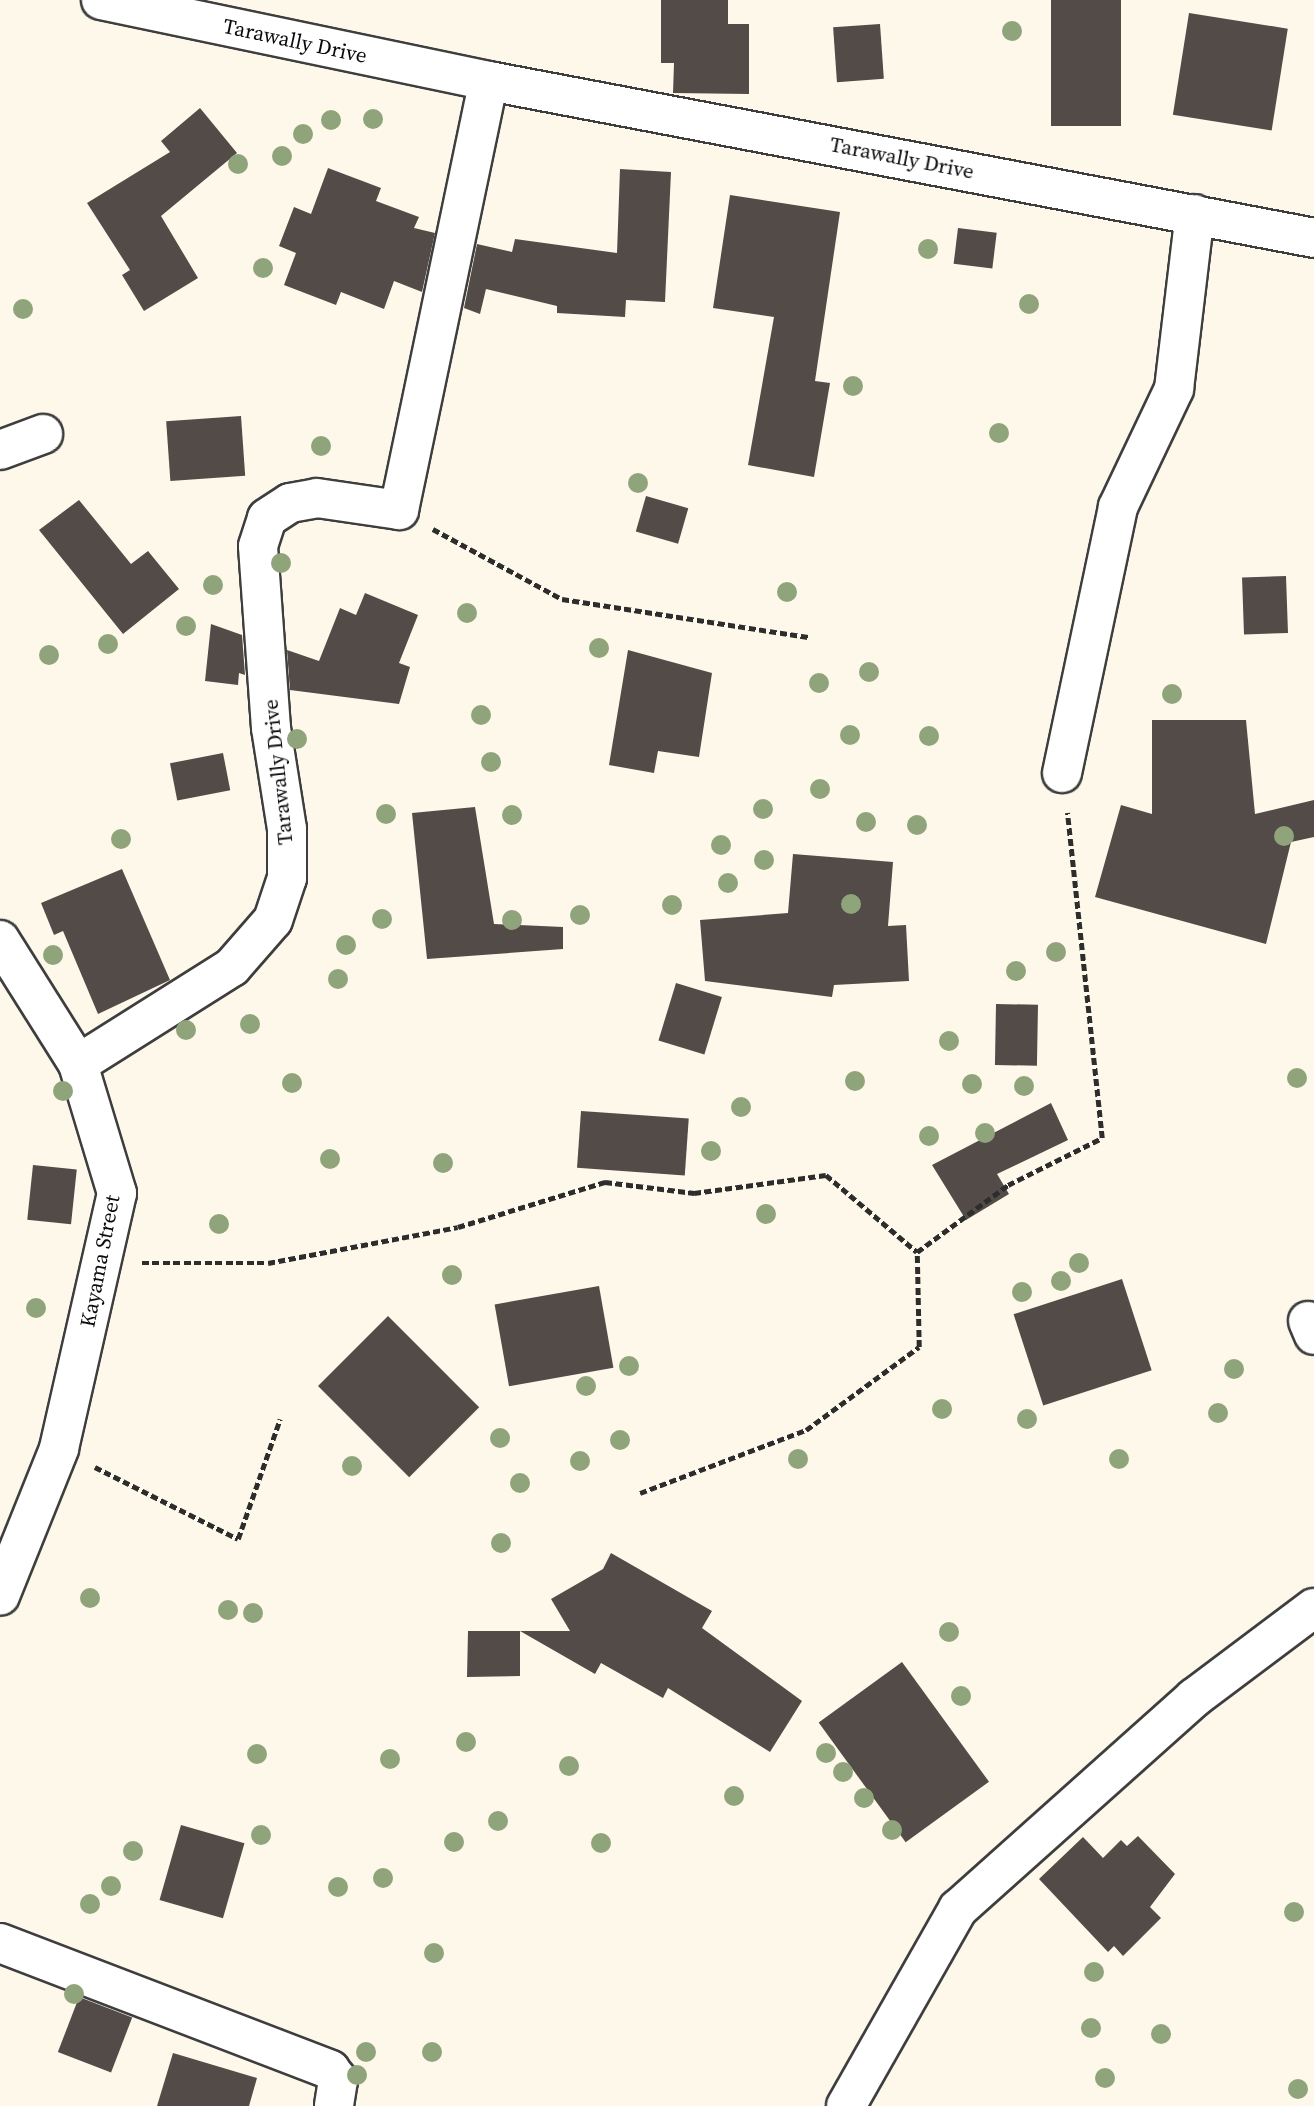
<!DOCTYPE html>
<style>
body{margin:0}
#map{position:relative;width:1314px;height:2106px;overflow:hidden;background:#fef8ea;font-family:"Source Serif 4",serif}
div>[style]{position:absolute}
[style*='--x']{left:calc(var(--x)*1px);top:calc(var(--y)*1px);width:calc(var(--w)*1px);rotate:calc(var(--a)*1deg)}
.building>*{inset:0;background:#534b48;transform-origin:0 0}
.path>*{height:4.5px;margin-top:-2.25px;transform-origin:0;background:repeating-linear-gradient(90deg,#2d2d2d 0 7px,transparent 0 10.5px)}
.roads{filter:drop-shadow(2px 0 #3e3e3e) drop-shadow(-2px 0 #3e3e3e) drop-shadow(0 2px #3e3e3e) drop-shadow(0 -2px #3e3e3e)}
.street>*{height:38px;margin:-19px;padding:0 19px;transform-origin:19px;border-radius:19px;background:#fff}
.trees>*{width:20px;height:20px;margin:-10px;border-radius:50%;background:#8fa47a}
span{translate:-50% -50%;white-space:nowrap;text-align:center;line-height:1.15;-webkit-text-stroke:7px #fff;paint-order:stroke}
.street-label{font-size:21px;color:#0b0b0b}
</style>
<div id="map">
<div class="building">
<div style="clip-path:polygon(661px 0,728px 0,728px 24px,749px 24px,749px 94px,673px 93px,674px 63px,661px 63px)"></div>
<div style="left:1051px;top:0;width:70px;height:126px"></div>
<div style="left:1189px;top:13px;width:100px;height:103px;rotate:9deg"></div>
<div style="left:880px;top:24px;width:55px;height:47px;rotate:86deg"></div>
<div style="clip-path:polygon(200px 108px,237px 153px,161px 216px,198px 278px,144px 311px,122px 275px,130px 270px,87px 203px,170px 152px,161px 141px)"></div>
<div style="clip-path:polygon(328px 168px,381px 188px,376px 201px,419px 217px,414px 228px,435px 233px,422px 292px,394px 281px,384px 309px,341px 292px,336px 305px,284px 285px,296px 253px,279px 246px,294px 207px,311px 214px)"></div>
<div style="clip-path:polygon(620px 169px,671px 172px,665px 302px,626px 300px,625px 317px,557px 313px,557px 306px,486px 289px,480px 314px,464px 308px,477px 244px,512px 252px,515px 239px,617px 253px)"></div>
<div style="clip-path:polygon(730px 195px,840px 212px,815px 381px,830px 383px,814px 477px,748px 465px,774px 317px,713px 308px)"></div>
<div style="left:958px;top:228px;width:39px;height:36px;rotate:7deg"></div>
<div style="left:241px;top:416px;width:60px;height:75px;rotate:86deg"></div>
<div style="left:646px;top:496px;width:44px;height:37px;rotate:16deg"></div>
<div style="clip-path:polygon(79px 500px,131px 564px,148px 551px,179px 589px,123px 634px,39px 530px)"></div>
<div style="left:1286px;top:576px;width:57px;height:44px;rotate:88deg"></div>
<div style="clip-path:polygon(365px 593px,418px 615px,399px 663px,410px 667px,399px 704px,290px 690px,287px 650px,319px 661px,340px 608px,356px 615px)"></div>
<div style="clip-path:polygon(211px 624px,242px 635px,245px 675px,239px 673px,238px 685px,205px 681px)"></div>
<div style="clip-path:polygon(628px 650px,712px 673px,699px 757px,658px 751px,654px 773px,609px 765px)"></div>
<div style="clip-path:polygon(1152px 720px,1246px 720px,1255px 814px,1314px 800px,1314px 837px,1291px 842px,1266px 944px,1095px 897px,1121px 805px,1152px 814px)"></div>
<div style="left:223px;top:753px;width:38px;height:54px;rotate:79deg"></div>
<div style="clip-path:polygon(475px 807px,494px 924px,563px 927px,563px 949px,427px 959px,412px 813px)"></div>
<div style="clip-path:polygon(793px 854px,893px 862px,888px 926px,906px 925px,909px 981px,834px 985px,832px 997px,705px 981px,700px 920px,788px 913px)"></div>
<div style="clip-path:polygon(122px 869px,170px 980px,98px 1014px,63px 931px,54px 935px,41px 903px)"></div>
<div style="left:676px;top:983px;width:48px;height:60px;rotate:17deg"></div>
<div style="left:996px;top:1004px;width:42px;height:61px;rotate:1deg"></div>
<div style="clip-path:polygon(1051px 1103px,1068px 1140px,997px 1174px,1009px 1194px,966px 1220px,932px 1165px)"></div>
<div style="left:581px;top:1111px;width:108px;height:57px;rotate:4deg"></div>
<div style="left:33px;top:1165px;width:44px;height:55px;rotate:6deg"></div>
<div style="left:1122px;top:1279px;width:96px;height:114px;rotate:72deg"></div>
<div style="left:599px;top:1286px;width:83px;height:106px;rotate:80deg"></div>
<div style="left:388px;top:1316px;width:129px;height:99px;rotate:45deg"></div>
<div style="clip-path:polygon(611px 1553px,712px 1611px,702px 1628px,802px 1701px,770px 1752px,668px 1688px,663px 1698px,601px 1663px,595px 1674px,520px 1631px,520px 1676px,467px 1677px,468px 1631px,570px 1631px,551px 1599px,603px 1569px)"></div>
<div style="left:902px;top:1662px;width:148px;height:103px;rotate:54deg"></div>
<div style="left:181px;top:1825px;width:66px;height:78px;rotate:16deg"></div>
<div style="clip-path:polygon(1138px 1836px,1175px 1874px,1150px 1907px,1161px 1918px,1123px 1956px,1114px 1946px,1108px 1952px,1039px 1879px,1083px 1837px,1103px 1858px,1121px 1840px,1127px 1846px)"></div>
<div style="left:79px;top:1997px;width:57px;height:59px;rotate:21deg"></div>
<div style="clip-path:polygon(173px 2053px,257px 2078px,249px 2106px,157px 2106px)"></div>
</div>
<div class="path">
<div style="--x:433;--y:529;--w:147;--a:28.5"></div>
<div style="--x:562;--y:599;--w:249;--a:8.8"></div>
<div style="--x:142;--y:1263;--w:126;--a:0"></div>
<div style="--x:268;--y:1263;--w:193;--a:-10.7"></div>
<div style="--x:458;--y:1227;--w:154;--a:-17"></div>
<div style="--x:605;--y:1182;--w:90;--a:7"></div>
<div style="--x:694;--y:1193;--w:133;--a:-7.8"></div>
<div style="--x:826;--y:1175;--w:119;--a:40.2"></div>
<div style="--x:917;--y:1252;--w:113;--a:-36.4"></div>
<div style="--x:1008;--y:1185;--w:105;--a:-26.6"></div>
<div style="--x:1102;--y:1138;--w:327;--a:-96.1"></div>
<div style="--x:95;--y:1467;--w:160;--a:26.7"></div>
<div style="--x:238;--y:1539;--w:127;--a:-70.7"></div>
<div style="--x:640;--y:1493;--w:178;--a:-20.8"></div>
<div style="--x:806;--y:1430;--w:140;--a:-36.3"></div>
<div style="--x:919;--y:1347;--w:95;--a:-91.2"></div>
</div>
<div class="roads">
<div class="street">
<div style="--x:101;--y:0;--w:396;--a:11.8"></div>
<div style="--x:489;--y:81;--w:840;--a:10.77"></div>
<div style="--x:0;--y:450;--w:46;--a:-20.4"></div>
<div style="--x:1062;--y:773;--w:272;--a:-78.1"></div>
<div style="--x:1118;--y:507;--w:131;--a:-64.6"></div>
<div style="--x:1174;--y:389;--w:176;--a:-83.2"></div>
<div style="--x:0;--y:940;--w:146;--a:57.8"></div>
<div style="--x:78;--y:1064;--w:135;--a:73.2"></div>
<div style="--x:117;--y:1193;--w:262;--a:102.8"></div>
<div style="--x:59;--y:1449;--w:158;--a:111.9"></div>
<div style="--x:78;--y:1064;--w:182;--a:-32.2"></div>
<div style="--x:232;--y:967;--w:62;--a:-48.9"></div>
<div style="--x:273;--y:920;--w:44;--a:-71.6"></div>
<div style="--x:287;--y:878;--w:49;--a:-90"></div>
<div style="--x:287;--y:829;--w:102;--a:-99"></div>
<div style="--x:271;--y:728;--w:182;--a:-94.1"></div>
<div style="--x:258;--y:546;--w:29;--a:-72"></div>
<div style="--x:267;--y:518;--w:27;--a:-33"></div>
<div style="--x:290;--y:503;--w:27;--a:-10"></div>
<div style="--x:317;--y:498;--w:83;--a:8.3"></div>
<div style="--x:399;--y:510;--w:438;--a:-78.2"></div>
<div style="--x:1308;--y:1321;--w:15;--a:67"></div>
<div style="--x:0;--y:1943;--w:354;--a:21"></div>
<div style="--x:330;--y:2070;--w:13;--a:51"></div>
<div style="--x:338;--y:2080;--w:26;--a:99"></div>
<div style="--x:846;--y:2106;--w:227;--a:-60.4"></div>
<div style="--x:958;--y:1909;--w:317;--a:-41.8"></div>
<div style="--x:1194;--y:1698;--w:150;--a:-36.9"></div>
</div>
</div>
<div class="trees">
<div style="left:1012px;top:31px"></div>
<div style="left:373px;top:119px"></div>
<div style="left:331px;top:120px"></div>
<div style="left:303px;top:134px"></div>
<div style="left:282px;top:156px"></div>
<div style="left:238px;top:164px"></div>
<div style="left:928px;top:249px"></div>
<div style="left:263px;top:268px"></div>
<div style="left:1029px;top:304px"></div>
<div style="left:23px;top:309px"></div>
<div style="left:853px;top:386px"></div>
<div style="left:999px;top:433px"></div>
<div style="left:321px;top:446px"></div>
<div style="left:638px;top:483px"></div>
<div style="left:281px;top:563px"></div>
<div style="left:213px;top:585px"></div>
<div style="left:787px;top:592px"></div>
<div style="left:467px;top:613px"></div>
<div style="left:186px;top:626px"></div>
<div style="left:108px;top:644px"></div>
<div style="left:599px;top:648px"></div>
<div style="left:49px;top:655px"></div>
<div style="left:869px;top:672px"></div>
<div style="left:819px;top:683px"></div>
<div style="left:1172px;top:694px"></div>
<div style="left:481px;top:715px"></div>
<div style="left:850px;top:735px"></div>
<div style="left:929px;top:736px"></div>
<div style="left:297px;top:739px"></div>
<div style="left:491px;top:762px"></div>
<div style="left:820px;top:789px"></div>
<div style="left:763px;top:809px"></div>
<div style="left:386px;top:814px"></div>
<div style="left:512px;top:815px"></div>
<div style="left:866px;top:822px"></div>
<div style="left:917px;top:825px"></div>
<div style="left:1284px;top:836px"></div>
<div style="left:121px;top:839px"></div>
<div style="left:721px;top:845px"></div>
<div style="left:764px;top:860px"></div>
<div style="left:728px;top:883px"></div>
<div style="left:851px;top:904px"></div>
<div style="left:672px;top:905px"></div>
<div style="left:580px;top:915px"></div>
<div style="left:382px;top:919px"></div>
<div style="left:512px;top:920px"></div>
<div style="left:346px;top:945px"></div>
<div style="left:1056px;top:952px"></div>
<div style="left:53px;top:955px"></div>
<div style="left:1016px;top:971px"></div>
<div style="left:338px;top:979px"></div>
<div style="left:250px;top:1024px"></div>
<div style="left:186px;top:1030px"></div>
<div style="left:949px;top:1041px"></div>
<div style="left:1297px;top:1078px"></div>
<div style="left:855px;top:1081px"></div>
<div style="left:292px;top:1083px"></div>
<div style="left:972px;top:1084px"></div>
<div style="left:1024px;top:1086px"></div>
<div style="left:63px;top:1091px"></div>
<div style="left:741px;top:1107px"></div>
<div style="left:985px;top:1133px"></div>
<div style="left:929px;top:1136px"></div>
<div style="left:711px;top:1151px"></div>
<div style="left:330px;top:1159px"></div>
<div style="left:443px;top:1163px"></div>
<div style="left:766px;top:1214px"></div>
<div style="left:219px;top:1224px"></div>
<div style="left:1079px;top:1263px"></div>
<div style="left:452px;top:1275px"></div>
<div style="left:1061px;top:1281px"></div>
<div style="left:1022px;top:1292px"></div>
<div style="left:36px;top:1308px"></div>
<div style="left:629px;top:1366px"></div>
<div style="left:1234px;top:1369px"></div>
<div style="left:586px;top:1386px"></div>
<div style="left:942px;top:1409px"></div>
<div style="left:1218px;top:1413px"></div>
<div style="left:1027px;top:1419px"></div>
<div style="left:500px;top:1438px"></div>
<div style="left:620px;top:1440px"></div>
<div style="left:798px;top:1459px"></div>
<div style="left:1119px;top:1459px"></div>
<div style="left:580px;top:1461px"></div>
<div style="left:352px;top:1466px"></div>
<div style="left:520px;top:1483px"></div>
<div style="left:501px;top:1543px"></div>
<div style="left:90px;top:1598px"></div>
<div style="left:228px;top:1610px"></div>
<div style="left:253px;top:1613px"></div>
<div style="left:949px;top:1632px"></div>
<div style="left:961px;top:1696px"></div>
<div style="left:466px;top:1742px"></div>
<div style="left:826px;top:1753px"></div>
<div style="left:257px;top:1754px"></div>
<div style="left:390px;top:1759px"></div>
<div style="left:569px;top:1766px"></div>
<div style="left:843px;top:1772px"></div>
<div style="left:734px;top:1796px"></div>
<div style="left:864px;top:1798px"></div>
<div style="left:498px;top:1821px"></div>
<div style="left:892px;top:1830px"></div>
<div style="left:261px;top:1835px"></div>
<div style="left:454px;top:1842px"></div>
<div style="left:601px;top:1843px"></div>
<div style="left:133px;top:1851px"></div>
<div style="left:383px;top:1878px"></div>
<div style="left:111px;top:1886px"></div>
<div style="left:338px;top:1887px"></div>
<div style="left:90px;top:1904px"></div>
<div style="left:1294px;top:1912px"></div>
<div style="left:434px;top:1953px"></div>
<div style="left:1094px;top:1972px"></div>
<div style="left:74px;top:1994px"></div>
<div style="left:1091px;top:2028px"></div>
<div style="left:1161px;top:2034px"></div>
<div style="left:366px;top:2052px"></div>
<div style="left:432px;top:2052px"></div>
<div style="left:357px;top:2075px"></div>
<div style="left:1105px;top:2078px"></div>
<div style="left:1298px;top:2089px"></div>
</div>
<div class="street-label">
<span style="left:295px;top:41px;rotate:12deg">Tarawally Drive</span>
<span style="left:902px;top:158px;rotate:11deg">Tarawally Drive</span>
<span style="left:278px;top:772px;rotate:-96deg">Tarawally Drive</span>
<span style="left:100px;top:1261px;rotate:-79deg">Kayama Street</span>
</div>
</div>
